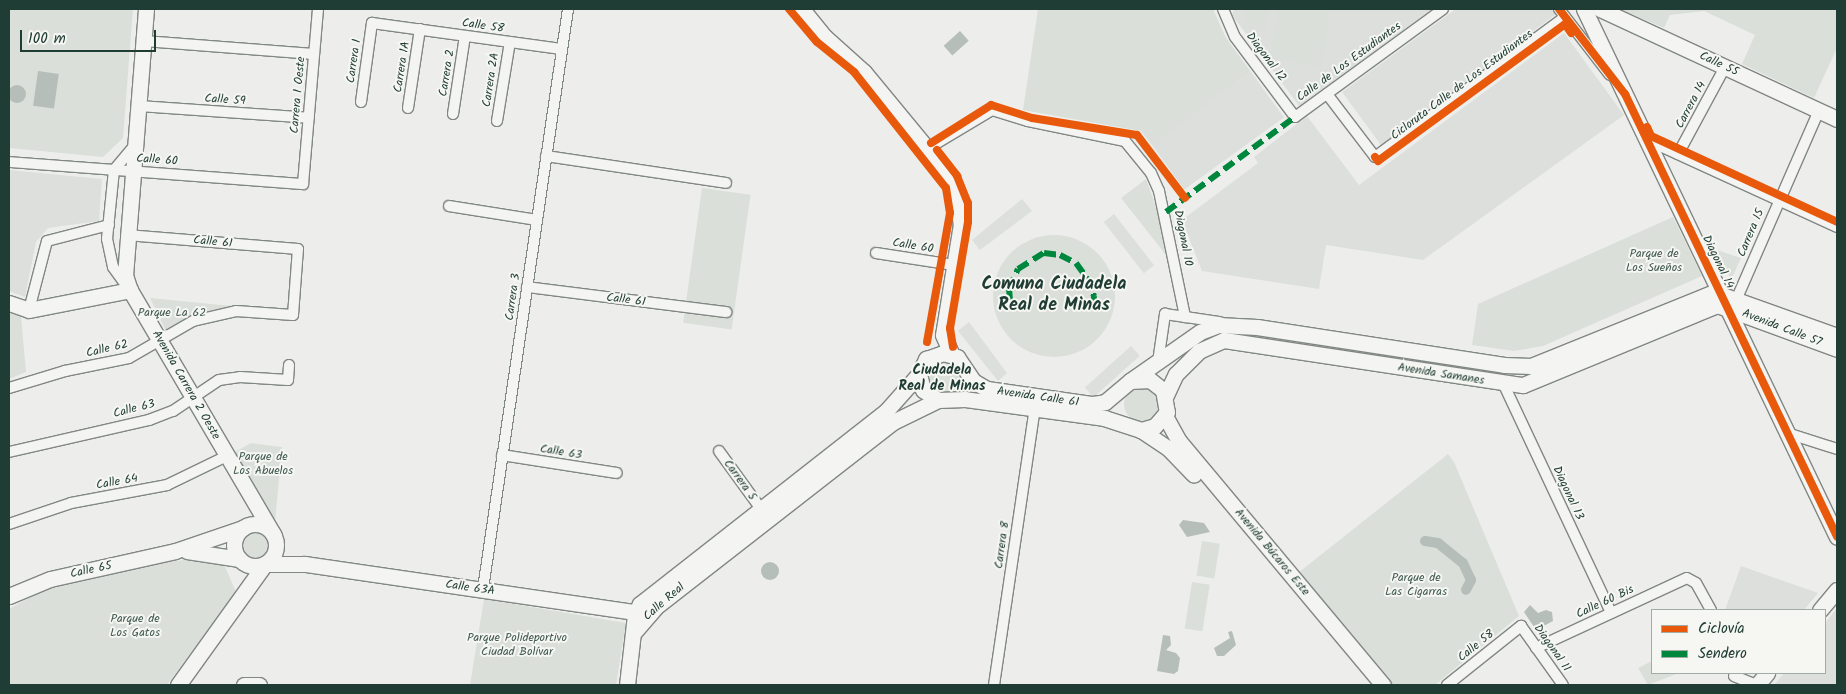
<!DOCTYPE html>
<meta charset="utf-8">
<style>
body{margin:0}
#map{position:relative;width:1846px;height:694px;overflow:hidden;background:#edeeeb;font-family:Kalam,sans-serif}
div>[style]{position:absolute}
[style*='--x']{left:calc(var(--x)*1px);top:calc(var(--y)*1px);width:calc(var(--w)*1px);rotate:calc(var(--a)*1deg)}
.built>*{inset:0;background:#dcdfdb;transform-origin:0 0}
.green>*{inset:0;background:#dadfda;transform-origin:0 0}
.round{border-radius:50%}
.water>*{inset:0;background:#b6beb9;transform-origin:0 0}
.canal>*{height:10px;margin:-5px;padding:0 5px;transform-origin:5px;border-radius:5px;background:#b6beb9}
.roads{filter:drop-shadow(1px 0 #818784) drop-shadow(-1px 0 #818784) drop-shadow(0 1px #818784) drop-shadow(0 -1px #818784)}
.street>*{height:10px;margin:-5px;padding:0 5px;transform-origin:5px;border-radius:5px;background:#f4f4f2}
.secondary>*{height:15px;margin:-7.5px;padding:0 7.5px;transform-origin:7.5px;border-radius:7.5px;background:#f4f4f2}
.secondary>.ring{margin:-7.5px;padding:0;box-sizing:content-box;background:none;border:15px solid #f4f4f2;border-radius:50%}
.quiet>*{height:6px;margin-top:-3px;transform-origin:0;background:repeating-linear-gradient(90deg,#00873e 0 12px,transparent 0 18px)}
.cycleway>*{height:8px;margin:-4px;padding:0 4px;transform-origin:4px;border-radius:4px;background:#e8590c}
span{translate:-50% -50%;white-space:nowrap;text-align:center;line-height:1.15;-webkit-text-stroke:4px #f6f6f2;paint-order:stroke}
.street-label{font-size:12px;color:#1f3d34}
.park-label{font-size:12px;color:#415b52}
.neighbourhood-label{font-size:14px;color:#1f3d34;font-weight:700}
.district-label{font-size:18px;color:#1f3d34;font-weight:700}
.frame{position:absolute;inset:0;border:10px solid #1f3d34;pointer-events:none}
.legend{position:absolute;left:1651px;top:609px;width:175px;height:65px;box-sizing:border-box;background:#f6f6f2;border:1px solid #a0aca6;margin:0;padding:6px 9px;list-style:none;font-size:15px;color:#1f3d34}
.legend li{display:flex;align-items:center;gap:10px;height:25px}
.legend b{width:25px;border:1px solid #a0aca6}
.scale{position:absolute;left:20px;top:30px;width:136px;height:22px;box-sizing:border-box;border:2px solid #1f3d34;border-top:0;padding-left:6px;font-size:15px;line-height:18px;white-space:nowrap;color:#1f3d34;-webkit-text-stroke:4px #f6f6f2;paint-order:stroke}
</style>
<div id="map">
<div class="built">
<div style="clip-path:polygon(1234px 9px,1432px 9px,1299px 106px,1232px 15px)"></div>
<div style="clip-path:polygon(1456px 9px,1551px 9px,1556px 14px,1381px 145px,1342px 92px)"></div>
<div style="clip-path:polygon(1564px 33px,1624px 115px,1423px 260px,1326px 245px,1319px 289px,1202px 271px,1182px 220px,1258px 163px,1254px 157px,1307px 116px,1359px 185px)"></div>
<div style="left:1251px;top:72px;width:56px;height:123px;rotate:54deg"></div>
<div style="clip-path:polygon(9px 170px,102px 179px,99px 221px,48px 228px,36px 242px,25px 297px,9px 291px)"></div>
<div style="clip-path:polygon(1022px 199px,1032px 211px,980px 250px,972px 240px)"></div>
<div style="left:1114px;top:214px;width:65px;height:13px;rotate:52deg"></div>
<div style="clip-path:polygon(969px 322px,1007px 373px,998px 381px,958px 331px)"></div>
<div style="left:1131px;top:346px;width:13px;height:62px;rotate:48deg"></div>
<div style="clip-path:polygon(1741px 566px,1818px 593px,1804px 610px,1725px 610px)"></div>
<div style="clip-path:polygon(1837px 608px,1837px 685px,1774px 685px,1784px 673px,1825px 673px,1825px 623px)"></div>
</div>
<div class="green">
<div style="clip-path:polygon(9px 9px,133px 9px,123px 138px,103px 157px,9px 148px)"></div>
<div style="clip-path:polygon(1038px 9px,1213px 9px,1226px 38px,1251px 72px,1152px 145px,1141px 131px,1023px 110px)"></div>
<div style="clip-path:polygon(1246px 9px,1270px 9px,1265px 33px,1244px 27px)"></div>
<div style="clip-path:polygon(1278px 9px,1330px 9px,1322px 66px,1271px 58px)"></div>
<div style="clip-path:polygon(1620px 9px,1837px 9px,1837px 48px,1814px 98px,1742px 64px,1755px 35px,1704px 11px,1670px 15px,1664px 28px)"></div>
<div style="clip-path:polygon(1146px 179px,1157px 210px,1166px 255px,1121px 198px)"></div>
<div style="left:702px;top:188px;width:49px;height:136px;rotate:8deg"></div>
<div style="clip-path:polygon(1673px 217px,1702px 276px,1543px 346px,1514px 351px,1472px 345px,1478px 304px)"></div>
<div class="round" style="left:993px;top:235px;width:122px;height:122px"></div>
<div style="clip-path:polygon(1717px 250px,1741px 258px,1731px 280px)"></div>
<div style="clip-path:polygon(150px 298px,232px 306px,167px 333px)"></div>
<div style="clip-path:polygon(9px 312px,21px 316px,26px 372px,9px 379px)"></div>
<div class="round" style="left:928px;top:361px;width:32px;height:32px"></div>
<div class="round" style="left:1124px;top:386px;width:36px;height:36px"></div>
<div style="clip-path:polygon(251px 443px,282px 447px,275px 522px,235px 452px)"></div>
<div style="clip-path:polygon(1448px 454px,1454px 462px,1519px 616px,1435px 685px,1393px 685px,1298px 573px)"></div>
<div class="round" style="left:240px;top:531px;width:28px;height:28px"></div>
<div style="left:1202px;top:541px;width:18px;height:35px;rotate:9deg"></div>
<div style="clip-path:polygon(193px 559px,223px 562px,236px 592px,167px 685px,9px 685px,9px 609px,42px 591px,125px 567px)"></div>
<div style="left:1192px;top:582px;width:18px;height:47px;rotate:9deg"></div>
<div style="clip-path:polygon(484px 599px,626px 623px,616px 685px,470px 685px)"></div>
<div style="clip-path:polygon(1652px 661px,1652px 673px,1679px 673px,1648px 685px,1638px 668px)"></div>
</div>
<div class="water">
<div style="left:960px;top:31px;width:13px;height:22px;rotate:48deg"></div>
<div style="left:38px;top:71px;width:21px;height:35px;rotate:8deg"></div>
<div class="round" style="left:8px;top:85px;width:18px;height:18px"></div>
<div style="clip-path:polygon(1183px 520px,1204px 523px,1210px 532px,1187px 537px,1179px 525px)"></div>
<div class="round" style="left:761px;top:562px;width:18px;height:18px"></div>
<div style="clip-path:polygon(1530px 605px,1538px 613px,1546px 610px,1552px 612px,1553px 621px,1536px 630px,1524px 612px)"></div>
<div style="clip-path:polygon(1232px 631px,1236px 645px,1224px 656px,1217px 656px,1214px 648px,1230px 638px,1228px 632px)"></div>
<div style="clip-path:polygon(1163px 635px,1170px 636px,1171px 645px,1166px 650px,1176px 653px,1180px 658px,1178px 671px,1174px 674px,1157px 671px)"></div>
</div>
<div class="canal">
<div style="--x:1425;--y:541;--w:13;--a:9"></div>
<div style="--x:1438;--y:543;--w:32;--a:39"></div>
<div style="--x:1463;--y:563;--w:19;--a:65"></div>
<div style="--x:1471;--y:580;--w:11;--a:117"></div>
</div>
<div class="roads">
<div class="street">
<div style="--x:1223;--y:9;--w:30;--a:67"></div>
<div style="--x:1235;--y:37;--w:100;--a:53.1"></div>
<div style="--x:1295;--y:117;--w:183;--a:-36.1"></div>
<div style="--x:1559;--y:9;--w:83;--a:52.3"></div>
<div style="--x:144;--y:41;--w:170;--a:4.4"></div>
<div style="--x:1327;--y:94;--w:79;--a:52.7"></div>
<div style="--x:1375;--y:157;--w:236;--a:-36.4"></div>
<div style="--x:361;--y:102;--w:80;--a:-82.1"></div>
<div style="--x:372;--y:23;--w:191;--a:7.8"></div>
<div style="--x:139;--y:106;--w:170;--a:4"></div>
<div style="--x:408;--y:108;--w:80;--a:-81.4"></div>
<div style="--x:453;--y:114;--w:79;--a:-81.3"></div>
<div style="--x:497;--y:121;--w:80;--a:-80.7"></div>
<div style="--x:1647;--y:140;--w:209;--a:24.6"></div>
<div style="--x:927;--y:149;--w:76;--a:-31"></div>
<div style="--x:992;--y:110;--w:38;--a:17"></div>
<div style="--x:1028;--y:121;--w:99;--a:11.7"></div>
<div style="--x:1125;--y:141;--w:41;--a:50.9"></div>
<div style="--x:1151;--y:173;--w:20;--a:66"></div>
<div style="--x:1159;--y:191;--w:129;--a:78.3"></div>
<div style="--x:1678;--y:154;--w:99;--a:-61.6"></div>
<div style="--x:546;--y:156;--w:182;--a:8.5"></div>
<div style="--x:9;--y:162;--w:295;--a:4.3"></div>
<div style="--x:303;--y:184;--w:176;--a:-85.1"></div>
<div style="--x:449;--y:206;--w:89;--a:9"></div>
<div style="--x:876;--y:253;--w:72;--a:8.8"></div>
<div style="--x:126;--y:285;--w:22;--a:-126"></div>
<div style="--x:113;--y:267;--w:29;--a:-102"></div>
<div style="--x:107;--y:239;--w:69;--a:-84.2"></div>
<div style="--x:114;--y:170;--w:33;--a:-50"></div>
<div style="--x:527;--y:287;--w:201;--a:7.2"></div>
<div style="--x:1731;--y:303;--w:8;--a:-40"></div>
<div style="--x:1737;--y:298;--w:205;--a:-66.4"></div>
<div style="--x:29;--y:310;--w:71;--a:-75.4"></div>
<div style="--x:47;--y:241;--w:64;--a:-14.5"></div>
<div style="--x:1158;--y:362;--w:49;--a:-81.7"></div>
<div style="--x:1165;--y:314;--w:56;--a:8.3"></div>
<div style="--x:1503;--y:383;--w:254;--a:64.8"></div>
<div style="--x:9;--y:388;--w:59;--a:-16.9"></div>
<div style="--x:65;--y:371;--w:65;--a:-11.5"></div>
<div style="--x:129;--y:358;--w:74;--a:-30"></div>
<div style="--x:193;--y:321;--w:44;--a:-13.1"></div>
<div style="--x:236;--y:311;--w:57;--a:4"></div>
<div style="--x:293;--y:315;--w:66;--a:-85.7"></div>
<div style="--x:298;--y:249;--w:172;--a:-175.3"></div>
<div style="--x:1787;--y:433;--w:52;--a:17.7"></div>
<div style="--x:719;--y:451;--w:72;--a:54.1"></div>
<div style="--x:9;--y:452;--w:144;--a:-12.9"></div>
<div style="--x:149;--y:420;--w:26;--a:-21"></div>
<div style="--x:173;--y:411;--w:55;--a:-34"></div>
<div style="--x:219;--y:380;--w:21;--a:-8"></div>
<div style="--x:240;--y:377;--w:48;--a:3.6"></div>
<div style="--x:288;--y:380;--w:15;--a:-86"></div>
<div style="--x:502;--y:455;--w:116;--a:8.9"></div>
<div style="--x:9;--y:524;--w:65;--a:-18.7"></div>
<div style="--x:71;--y:503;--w:98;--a:-10.6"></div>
<div style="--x:167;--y:485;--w:67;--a:-25.8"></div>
<div style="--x:483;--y:589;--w:586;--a:-81.66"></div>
<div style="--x:1536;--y:648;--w:166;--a:-24.9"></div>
<div style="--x:1687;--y:578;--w:10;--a:29"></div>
<div style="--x:1696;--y:583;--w:31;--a:61"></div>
<div style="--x:1734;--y:676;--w:24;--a:22"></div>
<div style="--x:994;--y:685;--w:280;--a:-81.6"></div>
<div style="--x:1447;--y:685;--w:95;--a:-38.6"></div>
<div style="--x:1521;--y:626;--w:72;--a:54.6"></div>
</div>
<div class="secondary">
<div style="--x:146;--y:9;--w:267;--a:94.5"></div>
<div style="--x:125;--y:275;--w:16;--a:72"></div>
<div style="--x:130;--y:290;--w:284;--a:59.6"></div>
<div style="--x:802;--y:9;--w:36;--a:51"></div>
<div style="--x:825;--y:37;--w:52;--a:41.9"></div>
<div style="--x:864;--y:72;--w:132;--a:50.5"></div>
<div style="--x:948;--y:174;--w:18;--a:63"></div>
<div style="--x:956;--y:190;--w:34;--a:82"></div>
<div style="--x:961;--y:224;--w:112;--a:99.2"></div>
<div style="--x:943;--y:335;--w:22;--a:66"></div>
<div style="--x:1584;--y:9;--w:585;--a:64.4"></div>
<div style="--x:1600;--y:9;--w:261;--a:24.9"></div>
<div style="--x:9;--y:303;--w:21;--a:19"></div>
<div style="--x:29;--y:310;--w:103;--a:-11.2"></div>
<div style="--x:943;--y:353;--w:15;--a:16"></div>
<div style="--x:957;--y:357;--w:29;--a:56"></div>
<div style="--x:973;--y:381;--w:16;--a:30"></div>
<div style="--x:987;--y:389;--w:107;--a:8.1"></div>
<div style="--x:1093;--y:404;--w:12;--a:-9"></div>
<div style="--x:1105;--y:402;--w:33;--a:-40"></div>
<div style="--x:1130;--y:381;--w:20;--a:-3"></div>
<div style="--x:1150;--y:380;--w:16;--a:38"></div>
<div style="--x:1163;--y:390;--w:22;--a:80"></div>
<div style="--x:1167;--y:412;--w:18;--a:131"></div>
<div style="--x:1155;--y:426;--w:15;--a:164"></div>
<div style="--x:1141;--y:430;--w:38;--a:-162"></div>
<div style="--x:1105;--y:418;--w:141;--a:-172.3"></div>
<div style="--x:965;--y:399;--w:27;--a:178"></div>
<div style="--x:938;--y:400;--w:18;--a:-146"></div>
<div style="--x:923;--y:390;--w:16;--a:-104"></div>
<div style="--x:919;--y:374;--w:17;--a:-65"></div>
<div style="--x:926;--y:359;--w:18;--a:-19"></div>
<div style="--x:1130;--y:381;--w:85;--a:-35"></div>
<div style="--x:1200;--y:332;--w:19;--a:-21"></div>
<div style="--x:1218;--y:325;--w:39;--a:3"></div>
<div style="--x:1257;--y:327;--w:250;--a:8.7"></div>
<div style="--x:1504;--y:365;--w:27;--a:2"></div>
<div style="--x:1531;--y:366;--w:197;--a:-22"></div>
<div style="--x:1714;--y:292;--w:131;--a:19.7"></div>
<div style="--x:1166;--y:395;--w:23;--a:-65"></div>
<div style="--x:1176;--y:374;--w:33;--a:-45"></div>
<div style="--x:1199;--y:351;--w:27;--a:-24"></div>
<div style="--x:1224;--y:340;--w:302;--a:8.6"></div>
<div style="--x:1523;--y:385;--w:210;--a:-22.4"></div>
<div style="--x:1717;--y:305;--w:128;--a:20.1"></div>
<div style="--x:1165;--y:416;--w:29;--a:61"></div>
<div style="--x:1179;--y:441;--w:318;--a:50.1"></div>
<div style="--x:1141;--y:430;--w:32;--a:34"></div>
<div style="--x:1168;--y:448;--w:37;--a:46"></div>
<div class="ring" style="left:234px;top:524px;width:27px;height:27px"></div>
<div style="--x:187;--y:551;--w:53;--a:8.7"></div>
<div style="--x:9;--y:596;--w:44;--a:-22.5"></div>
<div style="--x:50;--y:579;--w:128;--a:-12.6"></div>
<div style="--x:175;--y:551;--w:72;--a:-18.7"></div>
<div style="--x:1820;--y:610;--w:26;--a:-50"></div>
<div style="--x:635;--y:631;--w:35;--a:-49"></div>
<div style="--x:658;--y:605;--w:298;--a:-37.9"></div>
<div style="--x:893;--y:422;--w:50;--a:-26.1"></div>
<div style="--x:178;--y:685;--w:149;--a:-54.3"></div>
<div style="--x:265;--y:564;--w:40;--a:0"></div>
<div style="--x:305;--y:564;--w:333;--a:8.3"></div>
<div style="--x:244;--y:685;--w:15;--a:0"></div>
<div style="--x:627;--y:685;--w:70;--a:-83.5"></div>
<div style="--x:635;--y:615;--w:12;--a:-66"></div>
<div style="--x:640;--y:604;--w:314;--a:-38.1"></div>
<div style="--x:887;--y:410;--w:48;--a:-48.4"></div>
<div style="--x:1757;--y:685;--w:16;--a:-50"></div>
</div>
</div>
<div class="quiet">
<div style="--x:1166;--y:212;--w:160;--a:-36.4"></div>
<div style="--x:1010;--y:300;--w:11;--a:-95"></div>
<div style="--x:1009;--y:289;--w:22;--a:-66"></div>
<div style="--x:1018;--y:269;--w:31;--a:-32"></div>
<div style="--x:1044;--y:253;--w:16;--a:7"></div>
<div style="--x:1060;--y:255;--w:18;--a:27"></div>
<div style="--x:1076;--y:263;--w:17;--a:54"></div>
<div style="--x:1086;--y:277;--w:21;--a:67"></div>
<div style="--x:1094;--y:296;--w:16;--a:94"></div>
</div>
<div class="cycleway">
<div style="--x:789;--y:9;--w:43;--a:49.7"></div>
<div style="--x:817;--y:42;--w:48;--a:39"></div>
<div style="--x:854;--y:72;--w:148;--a:51.6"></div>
<div style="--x:946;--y:188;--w:25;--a:81"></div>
<div style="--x:950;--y:213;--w:131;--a:100.1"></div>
<div style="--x:1559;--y:9;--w:108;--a:52.2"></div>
<div style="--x:1625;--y:94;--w:491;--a:64.4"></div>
<div style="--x:1647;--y:127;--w:10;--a:66"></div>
<div style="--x:1651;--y:136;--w:205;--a:24.8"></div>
<div style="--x:931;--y:143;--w:71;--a:-32.3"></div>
<div style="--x:991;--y:105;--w:43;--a:17.6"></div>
<div style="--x:1032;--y:118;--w:106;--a:9.2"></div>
<div style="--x:1137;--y:135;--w:79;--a:52.7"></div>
<div style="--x:937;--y:150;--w:33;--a:52"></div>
<div style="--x:957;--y:176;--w:29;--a:68"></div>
<div style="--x:968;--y:203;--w:19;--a:90"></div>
<div style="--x:968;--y:222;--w:108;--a:99.6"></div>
<div style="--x:950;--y:328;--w:19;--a:81"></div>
<div style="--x:1375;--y:157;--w:5;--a:53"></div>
<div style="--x:1378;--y:161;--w:232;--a:-36.2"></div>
<div style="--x:1565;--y:24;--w:11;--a:56"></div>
</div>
<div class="street-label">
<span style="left:483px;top:26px;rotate:8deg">Calle 58</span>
<span style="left:1266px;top:57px;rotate:53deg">Diagonal 12</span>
<span style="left:354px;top:61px;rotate:-82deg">Carrera 1</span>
<span style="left:1349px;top:62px;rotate:-36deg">Calle de Los Estudiantes</span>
<span style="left:1719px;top:64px;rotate:25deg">Calle 55</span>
<span style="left:402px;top:67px;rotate:-81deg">Carrera 1A</span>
<span style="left:447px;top:73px;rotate:-81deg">Carrera 2</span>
<span style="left:491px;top:80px;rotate:-81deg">Carrera 2A</span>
<span style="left:1462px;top:85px;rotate:-37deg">Cicloruta Calle de Los Estudiantes</span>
<span style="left:298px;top:95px;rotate:-85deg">Carrera 1 Oeste</span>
<span style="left:225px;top:100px;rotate:4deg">Calle 59</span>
<span style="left:1691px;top:105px;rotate:-62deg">Carrera 14</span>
<span style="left:157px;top:160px;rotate:4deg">Calle 60</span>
<span style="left:1751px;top:233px;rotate:-67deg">Carrera 15</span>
<span style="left:1183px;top:238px;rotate:79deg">Diagonal 10</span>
<span style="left:213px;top:242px;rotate:5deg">Calle 61</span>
<span style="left:913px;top:246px;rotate:9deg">Calle 60</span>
<span style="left:1718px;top:262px;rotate:64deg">Diagonal 14</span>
<span style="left:513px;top:297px;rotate:-82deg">Carrera 3</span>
<span style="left:626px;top:300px;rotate:7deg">Calle 61</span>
<span style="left:1782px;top:328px;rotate:21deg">Avenida Calle 57</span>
<span style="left:107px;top:349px;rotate:-13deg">Calle 62</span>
<span style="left:1441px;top:374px;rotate:9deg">Avenida Samanes</span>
<span style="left:186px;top:385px;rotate:60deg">Avenida Carrera 2 Oeste</span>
<span style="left:1038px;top:397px;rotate:8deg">Avenida Calle 61</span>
<span style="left:134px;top:409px;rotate:-14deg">Calle 63</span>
<span style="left:561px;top:452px;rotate:9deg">Calle 63</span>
<span style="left:740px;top:480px;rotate:54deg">Carrera 5</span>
<span style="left:117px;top:482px;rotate:-10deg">Calle 64</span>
<span style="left:1568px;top:493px;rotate:65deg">Diagonal 13</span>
<span style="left:1002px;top:545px;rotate:-82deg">Carrera 8</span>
<span style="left:1272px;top:552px;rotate:50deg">Avenida Búcaros Este</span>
<span style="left:91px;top:570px;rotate:-12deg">Calle 65</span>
<span style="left:470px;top:588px;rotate:8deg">Calle 63A</span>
<span style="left:664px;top:602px;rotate:-41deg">Calle Real</span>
<span style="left:1605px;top:602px;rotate:-25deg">Calle 60 Bis</span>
<span style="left:1476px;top:646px;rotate:-39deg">Calle 58</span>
<span style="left:1552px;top:648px;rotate:55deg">Diagonal 11</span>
</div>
<div class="park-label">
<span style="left:1654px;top:261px">Parque de<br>Los Sueños</span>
<span style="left:172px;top:313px">Parque La 62</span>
<span style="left:263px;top:464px">Parque de<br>Los Abuelos</span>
<span style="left:1416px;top:585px">Parque de<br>Las Cigarras</span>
<span style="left:135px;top:626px">Parque de<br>Los Gatos</span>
<span style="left:517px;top:645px">Parque Polideportivo<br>Ciudad Bolívar</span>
</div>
<div class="neighbourhood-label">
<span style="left:942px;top:378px">Ciudadela<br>Real de Minas</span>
</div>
<div class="district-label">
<span style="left:1054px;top:296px">Comuna Ciudadela<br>Real de Minas</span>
</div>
<div class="frame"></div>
<ul class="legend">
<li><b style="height:6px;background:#e8590c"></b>Ciclovía</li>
<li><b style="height:6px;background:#00873e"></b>Sendero</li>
</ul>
<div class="scale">100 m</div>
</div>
